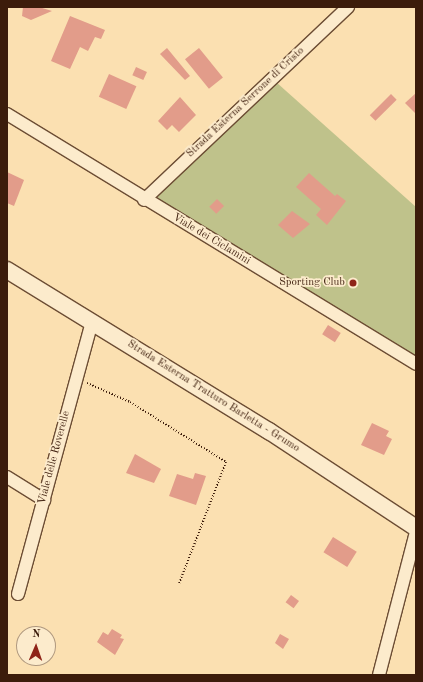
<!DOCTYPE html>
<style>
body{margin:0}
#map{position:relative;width:423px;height:682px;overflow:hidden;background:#fbe0b1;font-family:"Old Standard TT",serif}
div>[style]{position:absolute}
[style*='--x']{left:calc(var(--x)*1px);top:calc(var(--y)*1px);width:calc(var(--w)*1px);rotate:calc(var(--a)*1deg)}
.green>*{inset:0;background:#bfc28b}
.building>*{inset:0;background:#e29c8a;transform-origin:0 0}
.path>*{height:2px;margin-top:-1px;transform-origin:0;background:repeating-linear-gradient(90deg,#3c1c0b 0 1px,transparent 0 3px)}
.roads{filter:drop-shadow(1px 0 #6c4d34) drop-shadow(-1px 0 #6c4d34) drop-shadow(0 1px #6c4d34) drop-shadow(0 -1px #6c4d34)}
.minor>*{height:12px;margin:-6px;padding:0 6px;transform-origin:6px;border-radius:6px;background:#fcebcc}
.tertiary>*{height:16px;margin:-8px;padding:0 8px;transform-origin:8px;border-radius:8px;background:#fcebcc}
.dots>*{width:11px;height:11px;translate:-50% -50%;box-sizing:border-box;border:2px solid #fcebcc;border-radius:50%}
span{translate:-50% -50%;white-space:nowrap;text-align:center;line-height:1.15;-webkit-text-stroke:3.5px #fcebcc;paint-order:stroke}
.street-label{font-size:11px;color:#3c1c0b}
.poi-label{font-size:11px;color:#3c1c0b}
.right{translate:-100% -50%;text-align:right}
.frame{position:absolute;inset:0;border:8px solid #3c1c0b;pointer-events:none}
.north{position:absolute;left:16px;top:626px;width:40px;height:40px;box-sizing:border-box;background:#fcebcc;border:1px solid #af987f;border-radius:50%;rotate:2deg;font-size:11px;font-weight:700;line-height:16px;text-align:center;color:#3c1c0b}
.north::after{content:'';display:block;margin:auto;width:14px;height:18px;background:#8f2418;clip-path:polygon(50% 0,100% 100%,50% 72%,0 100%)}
</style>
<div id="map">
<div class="green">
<div style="clip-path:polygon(276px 82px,416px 207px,416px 360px,151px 198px)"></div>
</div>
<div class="building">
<div style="clip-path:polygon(23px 7px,39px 7px,52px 11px,31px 20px,22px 16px)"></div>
<div style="clip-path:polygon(70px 16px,105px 30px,101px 39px,95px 37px,88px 51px,80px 47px,70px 69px,51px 61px)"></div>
<div style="clip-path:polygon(167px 48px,190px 76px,185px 80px,160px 54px)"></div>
<div style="left:199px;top:48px;width:38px;height:18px;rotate:51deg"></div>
<div style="left:136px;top:67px;width:12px;height:9px;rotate:24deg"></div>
<div style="left:109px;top:74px;width:30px;height:25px;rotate:24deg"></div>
<div style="clip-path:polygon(416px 93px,416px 114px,405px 103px)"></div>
<div style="left:391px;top:94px;width:8px;height:30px;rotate:45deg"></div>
<div style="clip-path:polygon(180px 97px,196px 115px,179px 132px,172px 125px,167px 130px,158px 121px)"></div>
<div style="clip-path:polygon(7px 172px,24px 180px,14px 206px,7px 203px)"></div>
<div style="clip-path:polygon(309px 173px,335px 196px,337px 194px,346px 201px,327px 225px,316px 215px,321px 209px,296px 187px)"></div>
<div style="left:217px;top:199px;width:10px;height:11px;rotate:45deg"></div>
<div style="clip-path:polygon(292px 211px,310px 224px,293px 238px,278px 225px)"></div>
<div style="left:328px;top:325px;width:15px;height:11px;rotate:32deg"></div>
<div style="clip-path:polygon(372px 423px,389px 431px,386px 436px,392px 439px,384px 455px,361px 445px)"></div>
<div style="clip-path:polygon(135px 454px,161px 469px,154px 483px,126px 473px)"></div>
<div style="clip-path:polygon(195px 473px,206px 476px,196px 505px,169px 496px,177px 474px,193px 479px)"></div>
<div style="left:333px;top:537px;width:28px;height:18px;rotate:32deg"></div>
<div style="left:291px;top:595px;width:10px;height:9px;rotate:37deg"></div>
<div style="clip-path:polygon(112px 629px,122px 635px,120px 638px,124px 639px,115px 655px,97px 642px,103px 632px,108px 635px)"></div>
<div style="clip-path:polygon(280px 634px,289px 639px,283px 649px,275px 643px)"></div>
</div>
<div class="path">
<div style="--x:87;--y:383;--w:47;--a:23.8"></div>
<div style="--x:130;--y:402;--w:113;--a:32"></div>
<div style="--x:226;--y:462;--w:131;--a:111.1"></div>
</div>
<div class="roads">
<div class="minor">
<div style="--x:7;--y:114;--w:479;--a:31.4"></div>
<div style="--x:144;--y:200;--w:281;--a:-43.4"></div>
<div style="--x:7;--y:477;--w:44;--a:31.9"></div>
<div style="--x:18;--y:594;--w:282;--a:-74.8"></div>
<div style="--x:379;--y:675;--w:148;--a:-75.5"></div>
</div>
<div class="tertiary">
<div style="--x:7;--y:270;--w:308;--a:31.6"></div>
<div style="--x:269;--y:431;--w:176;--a:33.4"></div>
</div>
</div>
<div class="dots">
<div style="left:353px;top:283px;background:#8f2418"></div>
</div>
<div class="street-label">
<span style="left:246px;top:103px;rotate:-43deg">Strada Esterna Serrone di Cristo</span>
<span style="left:211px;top:240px;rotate:31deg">Viale dei Ciclamini</span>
<span style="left:213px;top:397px;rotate:32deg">Strada Esterna Tratturo Barletta - Grumo</span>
<span style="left:55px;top:458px;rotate:-75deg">Viale delle Roverelle</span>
</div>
<div class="poi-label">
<span class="right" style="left:345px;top:283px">Sporting Club</span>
</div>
<div class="frame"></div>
<div class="north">N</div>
</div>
